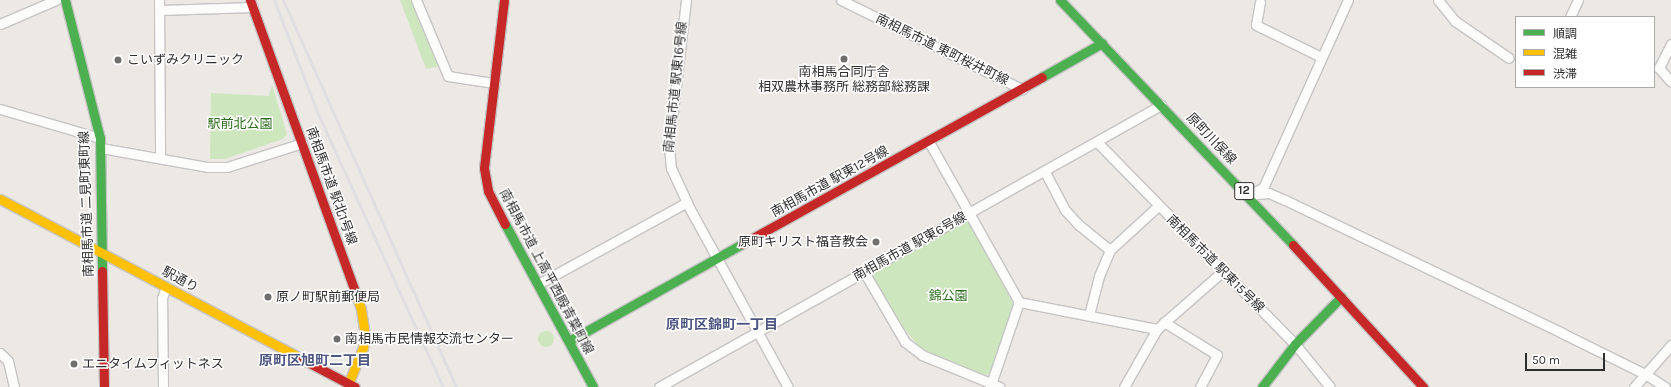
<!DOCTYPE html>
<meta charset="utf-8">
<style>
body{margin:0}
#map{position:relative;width:1671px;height:387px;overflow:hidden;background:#ece8e4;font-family:Karla,"Noto Sans JP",sans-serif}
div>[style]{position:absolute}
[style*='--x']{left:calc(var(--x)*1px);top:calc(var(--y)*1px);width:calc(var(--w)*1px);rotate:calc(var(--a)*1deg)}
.green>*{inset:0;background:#cee6be}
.round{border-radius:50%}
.roads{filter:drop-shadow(1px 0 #c5c4c5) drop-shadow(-1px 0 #c5c4c5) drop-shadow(0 1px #c5c4c5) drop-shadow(0 -1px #c5c4c5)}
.street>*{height:9px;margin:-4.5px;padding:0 4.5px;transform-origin:4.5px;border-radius:4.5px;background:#fcfcfb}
.fast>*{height:9px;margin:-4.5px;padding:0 4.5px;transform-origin:4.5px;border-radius:4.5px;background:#4caf50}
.slow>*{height:9px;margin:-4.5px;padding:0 4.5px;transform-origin:4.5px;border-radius:4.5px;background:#ffc107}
.jam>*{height:9px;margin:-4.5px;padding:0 4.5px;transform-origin:4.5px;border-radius:4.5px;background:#c62828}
.rail>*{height:3px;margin:-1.5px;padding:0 1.5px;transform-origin:1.5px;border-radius:1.5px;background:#dfdfe1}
.dots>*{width:11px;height:11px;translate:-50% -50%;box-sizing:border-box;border:2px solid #fff;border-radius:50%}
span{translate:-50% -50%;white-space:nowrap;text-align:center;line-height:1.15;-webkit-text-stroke:3px #fff;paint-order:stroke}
.shield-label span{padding:1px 3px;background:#fff;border:1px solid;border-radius:3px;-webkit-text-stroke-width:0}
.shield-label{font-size:12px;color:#2e2e2e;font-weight:700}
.street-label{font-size:13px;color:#2e2e2e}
.poi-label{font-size:13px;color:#2e2e2e}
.left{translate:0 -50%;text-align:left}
.right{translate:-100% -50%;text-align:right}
.park-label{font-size:13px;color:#2c6e1b}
.neighbourhood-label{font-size:14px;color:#4d5680;font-weight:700}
.legend{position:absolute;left:1515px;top:16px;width:140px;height:72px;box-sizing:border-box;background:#fff;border:1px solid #ababab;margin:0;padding:5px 7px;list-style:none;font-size:12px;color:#2e2e2e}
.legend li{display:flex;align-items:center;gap:8px;height:20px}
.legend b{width:20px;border:1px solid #ababab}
.scale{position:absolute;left:1525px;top:353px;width:80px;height:18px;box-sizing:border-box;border:2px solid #2e2e2e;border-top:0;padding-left:5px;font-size:12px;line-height:14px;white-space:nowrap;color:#2e2e2e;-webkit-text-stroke:3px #fff;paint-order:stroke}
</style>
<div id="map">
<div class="green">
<div style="clip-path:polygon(400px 0,412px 0,440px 66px,426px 69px)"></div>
<div style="clip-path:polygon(272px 85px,287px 134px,283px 139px,225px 159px,210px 159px,211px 93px,269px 96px)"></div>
<div style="clip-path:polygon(968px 221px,1014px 305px,989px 374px,985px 375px,921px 349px,899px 322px,873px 277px,875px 272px)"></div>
<div class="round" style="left:538px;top:331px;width:16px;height:16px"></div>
</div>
<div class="roads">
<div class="street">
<div style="--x:159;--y:0;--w:157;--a:89.6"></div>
<div style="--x:416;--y:0;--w:82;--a:67.2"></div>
<div style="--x:448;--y:76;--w:47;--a:8.7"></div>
<div style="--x:686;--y:0;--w:147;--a:96.6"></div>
<div style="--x:669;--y:146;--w:22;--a:85"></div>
<div style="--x:671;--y:168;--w:45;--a:65.1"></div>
<div style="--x:690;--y:209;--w:203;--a:61.2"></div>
<div style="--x:841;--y:0;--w:202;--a:26.2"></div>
<div style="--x:1438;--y:0;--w:27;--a:51"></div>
<div style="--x:1455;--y:21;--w:65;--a:34.4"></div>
<div style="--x:1260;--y:2;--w:23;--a:100"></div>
<div style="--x:1256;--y:25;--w:72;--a:26.2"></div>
<div style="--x:160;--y:10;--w:93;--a:-1.8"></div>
<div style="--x:1570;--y:17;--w:19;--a:-65"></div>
<div style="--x:0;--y:24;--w:61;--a:-23.2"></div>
<div style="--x:1671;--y:44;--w:27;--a:117"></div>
<div style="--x:1659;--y:68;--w:18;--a:49"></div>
<div style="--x:0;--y:109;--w:104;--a:16.2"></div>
<div style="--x:929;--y:142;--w:184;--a:60.6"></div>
<div style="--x:1019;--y:302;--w:141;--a:11.1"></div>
<div style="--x:1098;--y:143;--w:281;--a:45.6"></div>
<div style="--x:1295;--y:344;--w:55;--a:50.9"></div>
<div style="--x:101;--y:148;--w:109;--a:10.1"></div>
<div style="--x:208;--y:167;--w:19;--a:0"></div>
<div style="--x:227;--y:167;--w:79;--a:-17.7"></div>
<div style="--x:1045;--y:172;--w:43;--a:62.2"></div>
<div style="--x:1065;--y:210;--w:21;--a:47"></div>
<div style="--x:1079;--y:225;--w:40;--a:39"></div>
<div style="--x:1254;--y:192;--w:10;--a:-24"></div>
<div style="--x:1263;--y:188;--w:206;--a:-65.7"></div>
<div style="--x:1247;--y:195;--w:22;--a:-5"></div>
<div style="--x:1269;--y:193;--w:17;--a:24"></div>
<div style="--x:1285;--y:200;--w:307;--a:25.6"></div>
<div style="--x:1562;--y:333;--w:93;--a:26.3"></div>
<div style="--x:1645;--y:374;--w:24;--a:33"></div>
<div style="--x:864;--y:272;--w:81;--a:59.6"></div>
<div style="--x:905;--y:342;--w:21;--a:37"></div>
<div style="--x:922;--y:355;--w:84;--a:22.3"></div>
<div style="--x:538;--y:284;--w:170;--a:-28.8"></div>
<div style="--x:1089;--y:315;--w:40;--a:-75.6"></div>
<div style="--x:1099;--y:276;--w:28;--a:-67"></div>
<div style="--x:1110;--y:250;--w:65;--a:-42.5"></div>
<div style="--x:1164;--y:322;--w:62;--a:31.9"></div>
<div style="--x:1217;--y:355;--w:36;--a:118"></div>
<div style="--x:0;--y:353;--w:11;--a:45"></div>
<div style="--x:8;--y:361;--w:27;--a:77"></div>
<div style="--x:163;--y:387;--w:89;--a:-90.6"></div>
<div style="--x:162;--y:298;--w:12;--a:-70"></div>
<div style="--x:659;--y:387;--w:576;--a:-29.33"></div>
<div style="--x:990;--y:387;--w:90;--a:-71.2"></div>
<div style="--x:1124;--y:387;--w:67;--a:-60.4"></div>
<div style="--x:1157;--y:329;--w:88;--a:-41.3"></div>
<div style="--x:1634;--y:387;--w:56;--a:-48.6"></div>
</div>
<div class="fast">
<div style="--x:65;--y:0;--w:142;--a:75.8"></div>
<div style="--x:100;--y:138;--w:133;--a:89.1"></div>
<div style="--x:1060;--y:0;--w:338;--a:46.4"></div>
<div style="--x:1042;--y:77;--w:69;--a:-29.5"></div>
<div style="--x:505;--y:224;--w:185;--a:61.6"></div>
<div style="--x:569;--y:341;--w:198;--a:-29.3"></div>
<div style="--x:1262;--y:387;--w:54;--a:-52.5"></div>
<div style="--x:1295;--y:344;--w:66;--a:-45.6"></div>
</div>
<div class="slow">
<div style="--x:0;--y:199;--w:340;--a:27.9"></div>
<div style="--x:349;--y:382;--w:37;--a:-68"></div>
<div style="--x:363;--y:348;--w:13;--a:-81"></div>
<div style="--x:365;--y:335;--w:26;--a:-99"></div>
<div style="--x:361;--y:309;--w:21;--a:-109"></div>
</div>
<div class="jam">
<div style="--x:250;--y:0;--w:307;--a:70.2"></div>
<div style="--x:504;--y:0;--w:169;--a:96.8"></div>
<div style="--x:484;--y:168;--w:23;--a:80"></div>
<div style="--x:488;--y:191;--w:37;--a:63"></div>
<div style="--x:742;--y:244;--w:343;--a:-29.1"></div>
<div style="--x:1293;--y:245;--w:193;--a:47.5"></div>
<div style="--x:102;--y:271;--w:116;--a:89"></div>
<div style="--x:300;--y:358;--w:62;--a:27.8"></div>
</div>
</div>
<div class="rail">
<div style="--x:274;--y:0;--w:122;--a:68.9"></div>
<div style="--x:318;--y:114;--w:300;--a:65.4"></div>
<div style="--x:283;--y:0;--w:424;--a:65.9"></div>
</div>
<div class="dots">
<div style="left:844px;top:59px;background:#706f6e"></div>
<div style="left:118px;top:60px;background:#706f6e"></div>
<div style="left:876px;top:242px;background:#706f6e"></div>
<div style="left:268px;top:297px;background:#706f6e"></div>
<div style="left:337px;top:339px;background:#706f6e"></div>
<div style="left:74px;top:364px;background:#706f6e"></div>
</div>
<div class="shield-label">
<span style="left:1244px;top:191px">12</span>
</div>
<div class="street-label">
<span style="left:942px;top:50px;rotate:26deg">南相馬市道 東町桜井町線</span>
<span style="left:676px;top:87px;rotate:-84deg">南相馬市道 駅東16号線</span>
<span style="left:1211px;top:139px;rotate:46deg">原町川俣線</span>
<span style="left:830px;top:182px;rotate:-29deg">南相馬市道 駅東12号線</span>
<span style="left:331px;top:186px;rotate:70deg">南相馬市道 駅北1号線</span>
<span style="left:87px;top:204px;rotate:-92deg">南相馬市道 二見町東町線</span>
<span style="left:910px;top:247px;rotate:-29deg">南相馬市道 駅東6号線</span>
<span style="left:1215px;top:264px;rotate:45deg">南相馬市道 駅東15号線</span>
<span style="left:546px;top:272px;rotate:62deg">南相馬市道 上高平西殿青葉町線</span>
<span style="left:180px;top:280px;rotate:28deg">駅通り</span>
</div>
<div class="poi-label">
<span class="left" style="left:127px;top:60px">こいずみクリニック</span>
<span style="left:844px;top:80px">南相馬合同庁舎<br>相双農林事務所 総務部総務課</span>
<span class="right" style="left:868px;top:242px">原町キリスト福音教会</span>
<span class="left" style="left:276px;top:297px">原ノ町駅前郵便局</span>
<span class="left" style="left:345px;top:339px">南相馬市民情報交流センター</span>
<span class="left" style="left:82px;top:364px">エニタイムフィットネス</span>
</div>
<div class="park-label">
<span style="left:240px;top:124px">駅前北公園</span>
<span style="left:948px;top:296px">錦公園</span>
</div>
<div class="neighbourhood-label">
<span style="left:722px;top:325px">原町区錦町一丁目</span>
<span style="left:315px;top:361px">原町区旭町二丁目</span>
</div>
<ul class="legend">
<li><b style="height:5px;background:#4caf50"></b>順調</li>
<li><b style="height:5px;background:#ffc107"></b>混雑</li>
<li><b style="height:5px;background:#c62828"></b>渋滞</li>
</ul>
<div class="scale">50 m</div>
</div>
